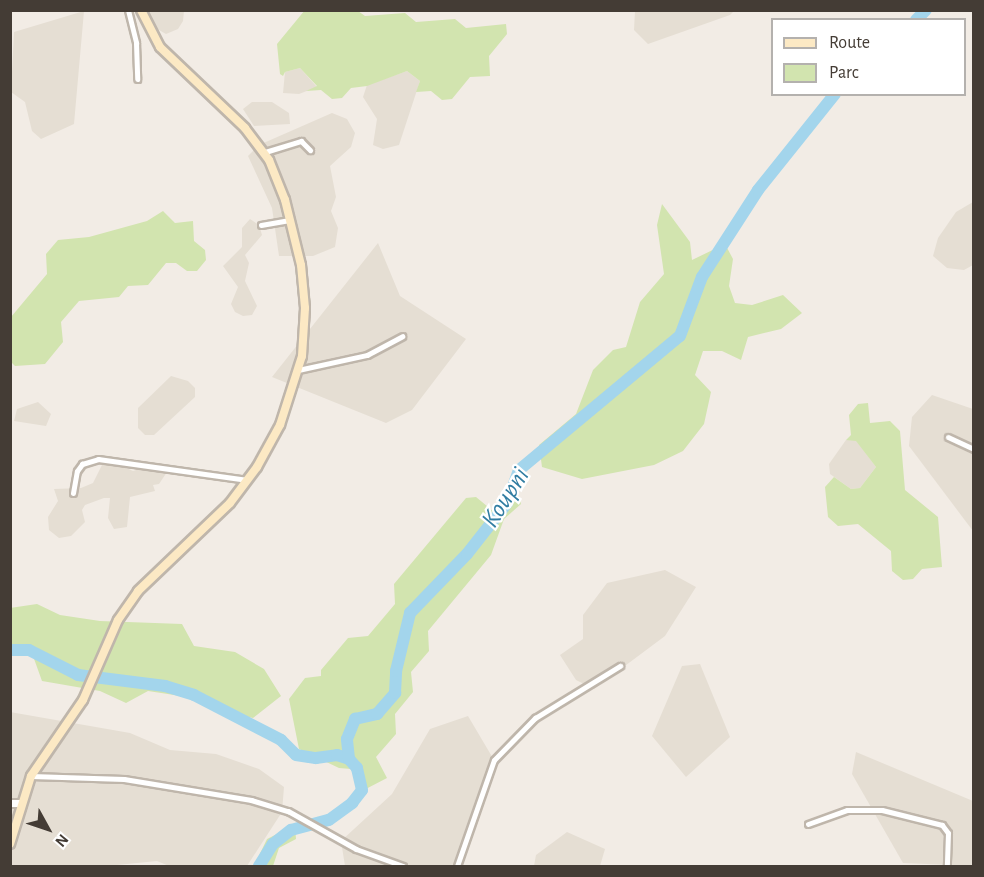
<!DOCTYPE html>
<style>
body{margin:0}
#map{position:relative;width:984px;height:877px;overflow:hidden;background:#f2ece5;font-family:"Alegreya Sans",sans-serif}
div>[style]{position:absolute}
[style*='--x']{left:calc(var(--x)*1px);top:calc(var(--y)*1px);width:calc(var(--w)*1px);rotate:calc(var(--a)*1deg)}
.residential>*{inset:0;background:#e5ded3}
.green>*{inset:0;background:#d2e4af}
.river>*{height:12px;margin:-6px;padding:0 6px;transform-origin:6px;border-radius:6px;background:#a3d5ec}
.roads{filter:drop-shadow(2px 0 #bfb6ab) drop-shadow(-2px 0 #bfb6ab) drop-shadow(0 2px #bfb6ab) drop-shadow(0 -2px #bfb6ab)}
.minor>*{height:5px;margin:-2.5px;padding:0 2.5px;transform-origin:2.5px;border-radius:2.5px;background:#fff}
.tertiary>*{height:7px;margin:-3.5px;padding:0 3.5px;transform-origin:3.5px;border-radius:3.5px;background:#fff}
.secondary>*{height:8px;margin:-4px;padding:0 4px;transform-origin:4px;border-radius:4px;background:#fce9c4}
span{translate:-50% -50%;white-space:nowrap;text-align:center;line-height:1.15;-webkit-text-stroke:4.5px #fff;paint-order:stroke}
.water-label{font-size:26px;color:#317da2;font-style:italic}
.frame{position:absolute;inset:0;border:12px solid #443c35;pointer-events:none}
.legend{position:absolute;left:771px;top:18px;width:195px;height:78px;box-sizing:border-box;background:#fff;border:2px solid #b4b1ae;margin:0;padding:8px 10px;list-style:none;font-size:18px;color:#443c35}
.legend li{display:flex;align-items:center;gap:12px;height:30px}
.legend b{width:30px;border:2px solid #b4b1ae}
.north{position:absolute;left:18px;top:799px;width:60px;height:60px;-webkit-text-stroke:4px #fff;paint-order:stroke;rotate:130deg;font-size:16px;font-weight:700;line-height:24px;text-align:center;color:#443c35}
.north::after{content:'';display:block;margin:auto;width:21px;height:27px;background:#443c35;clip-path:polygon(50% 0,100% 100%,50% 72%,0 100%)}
</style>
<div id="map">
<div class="residential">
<div style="clip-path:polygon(84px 11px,74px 124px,41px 139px,32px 131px,25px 102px,11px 92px,14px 32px)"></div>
<div style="clip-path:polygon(149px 11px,184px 11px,183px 21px,178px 29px,166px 34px,152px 26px,147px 17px)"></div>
<div style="clip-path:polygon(635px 11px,635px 10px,734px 11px,730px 15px,648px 44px,634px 30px)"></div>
<div style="clip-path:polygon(300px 68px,317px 87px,299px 94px,283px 93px,285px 72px)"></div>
<div style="clip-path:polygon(407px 71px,420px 81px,399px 145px,383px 149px,373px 145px,377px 119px,363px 97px,367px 85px)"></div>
<div style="clip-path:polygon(252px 102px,272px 102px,289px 113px,290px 124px,254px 126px,243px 109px)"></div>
<div style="clip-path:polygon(332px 113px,347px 119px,355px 133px,351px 147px,330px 166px,336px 197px,331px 211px,338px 228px,335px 247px,313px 256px,279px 256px,272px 208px,248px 156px,259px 145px)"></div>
<div style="clip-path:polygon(973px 202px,973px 265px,964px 270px,947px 268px,933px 256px,938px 238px,956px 212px)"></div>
<div style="clip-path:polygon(250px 219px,259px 225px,262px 235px,245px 255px,249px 263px,245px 281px,257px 306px,252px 315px,243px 316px,235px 312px,231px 304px,238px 287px,223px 266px,242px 247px,242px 228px)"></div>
<div style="clip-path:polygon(378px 243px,400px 296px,466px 339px,412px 410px,386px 423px,272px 377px)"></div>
<div style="clip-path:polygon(171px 376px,188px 381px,195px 388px,195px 397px,154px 435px,145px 435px,138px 428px,138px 408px)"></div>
<div style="clip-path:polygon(932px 395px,973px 409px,973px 531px,909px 446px,912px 417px)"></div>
<div style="clip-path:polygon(38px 402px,51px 414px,46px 426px,14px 421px,17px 409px)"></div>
<div style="clip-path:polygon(846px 440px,856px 440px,876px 467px,860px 488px,851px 489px,830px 474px,829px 464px)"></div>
<div style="clip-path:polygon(115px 463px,133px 471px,146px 467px,167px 472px,159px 484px,153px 485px,155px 491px,130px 497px,127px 527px,114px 529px,108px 518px,110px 498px,104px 498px,85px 505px,82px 510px,85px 522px,71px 536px,59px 538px,49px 530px,48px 517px,58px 501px,54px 489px,81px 488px,93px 483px,102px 465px)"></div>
<div style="clip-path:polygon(665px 570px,696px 587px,665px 636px,594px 689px,576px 680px,560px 655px,583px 639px,583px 615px,607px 583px)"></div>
<div style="clip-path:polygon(700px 664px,730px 737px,686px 777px,652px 736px,682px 666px)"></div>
<div style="clip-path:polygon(10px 712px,130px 733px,170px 750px,216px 754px,259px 769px,284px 787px,282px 812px,247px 866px,169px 866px,157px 861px,107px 866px,11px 866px)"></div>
<div style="clip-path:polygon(468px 716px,494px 760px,461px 856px,463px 866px,345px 866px,341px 841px,392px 794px,430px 729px)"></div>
<div style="clip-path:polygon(856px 752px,973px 801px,973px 866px,903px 863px,852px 774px)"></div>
<div style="clip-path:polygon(567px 832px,605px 849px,600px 866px,534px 866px,536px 855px)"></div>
</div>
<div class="green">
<div style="clip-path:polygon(305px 10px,358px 11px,365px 16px,405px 13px,416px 22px,455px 19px,466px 28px,506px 24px,507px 34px,489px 56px,490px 76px,470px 77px,452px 99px,442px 100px,431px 91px,416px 92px,420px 81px,407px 71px,367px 86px,351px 88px,342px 98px,332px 99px,321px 90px,306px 91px,317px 86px,300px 68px,285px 72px,283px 76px,280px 74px,277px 44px)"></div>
<div style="clip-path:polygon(662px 204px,690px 242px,692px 260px,725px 244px,733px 259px,729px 286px,735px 303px,752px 305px,783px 295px,802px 313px,781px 329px,748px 337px,741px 360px,722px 351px,703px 351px,695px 375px,711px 392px,704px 424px,683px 451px,654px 465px,582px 479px,542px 467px,539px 445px,576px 414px,593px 370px,613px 350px,626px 347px,640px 302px,664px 274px,657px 225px)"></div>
<div style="clip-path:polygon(163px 211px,175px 223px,193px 221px,194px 241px,205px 250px,206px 260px,197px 271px,187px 271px,176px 263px,166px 263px,148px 285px,128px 286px,119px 297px,79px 301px,61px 322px,63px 342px,45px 364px,15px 366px,11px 362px,11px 317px,47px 274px,46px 254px,58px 240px,89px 237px,147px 221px)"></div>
<div style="clip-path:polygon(868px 403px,870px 423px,890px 421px,900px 431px,905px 490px,938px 517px,942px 567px,922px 569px,913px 579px,903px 580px,892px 571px,891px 551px,858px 524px,838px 526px,828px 517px,825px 487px,834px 477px,851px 489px,860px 488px,876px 467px,856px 441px,846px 440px,851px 435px,849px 415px,858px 404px)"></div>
<div style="clip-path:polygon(516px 486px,521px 504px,504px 519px,491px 555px,428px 631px,429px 651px,411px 672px,413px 692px,395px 714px,396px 734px,376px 757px,387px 778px,360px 792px,351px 769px,339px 768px,299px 749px,289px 699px,305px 678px,321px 676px,321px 670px,348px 638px,368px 636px,395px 604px,394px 584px,466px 498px,476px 497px,493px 511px)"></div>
<div style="clip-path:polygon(37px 604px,60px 615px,100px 621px,182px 624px,194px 646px,235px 652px,264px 669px,281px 696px,253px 718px,215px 709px,194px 698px,148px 691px,126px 703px,100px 691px,42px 681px,33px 656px,11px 656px,10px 608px)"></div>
<div style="clip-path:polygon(295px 825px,296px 839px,279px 848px,273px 866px,254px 866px,267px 839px)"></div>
</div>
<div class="river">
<div style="--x:916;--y:20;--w:14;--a:-45"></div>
<div style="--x:10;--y:650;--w:19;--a:0"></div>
<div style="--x:29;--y:650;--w:55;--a:27"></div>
<div style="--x:78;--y:675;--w:88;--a:7.2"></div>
<div style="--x:165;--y:686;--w:30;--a:17"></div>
<div style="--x:194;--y:695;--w:98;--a:27.3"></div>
<div style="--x:281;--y:740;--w:21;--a:45"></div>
<div style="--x:296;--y:755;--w:20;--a:9"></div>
<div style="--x:316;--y:758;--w:21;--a:-8"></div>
<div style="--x:337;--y:755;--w:13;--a:18"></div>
<div style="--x:259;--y:866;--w:26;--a:-58"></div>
<div style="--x:273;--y:844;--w:23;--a:-38"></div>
<div style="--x:291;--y:830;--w:39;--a:-15"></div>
<div style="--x:329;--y:820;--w:29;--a:-36"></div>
<div style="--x:352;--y:803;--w:16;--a:-52"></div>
<div style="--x:362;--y:790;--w:23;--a:-103"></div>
<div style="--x:357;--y:768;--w:12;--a:-132"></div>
<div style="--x:349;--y:759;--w:20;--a:-96"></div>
<div style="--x:347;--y:739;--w:22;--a:-68"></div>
<div style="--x:355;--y:719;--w:23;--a:-13"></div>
<div style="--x:377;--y:714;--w:28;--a:-49"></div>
<div style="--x:395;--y:693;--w:22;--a:-87"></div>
<div style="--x:396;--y:671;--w:60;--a:-76.4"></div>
<div style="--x:410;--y:613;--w:82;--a:-46"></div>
<div style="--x:467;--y:554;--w:65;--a:-51.9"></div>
<div style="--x:507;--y:503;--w:35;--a:-70"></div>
<div style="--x:519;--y:470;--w:209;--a:-39.8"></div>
<div style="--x:680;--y:336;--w:63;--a:-69.6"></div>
<div style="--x:702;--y:277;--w:103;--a:-57.2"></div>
<div style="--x:758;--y:190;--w:123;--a:-51.3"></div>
</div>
<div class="roads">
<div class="minor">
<div style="--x:128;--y:10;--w:34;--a:76"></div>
<div style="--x:136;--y:43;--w:36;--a:88"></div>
<div style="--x:265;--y:152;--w:38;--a:-17"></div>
<div style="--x:301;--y:141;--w:13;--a:45"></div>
<div style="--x:261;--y:225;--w:29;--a:-10"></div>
<div style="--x:298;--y:370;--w:71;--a:-12.3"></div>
<div style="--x:367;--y:355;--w:40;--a:-28"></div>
<div style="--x:948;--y:437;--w:29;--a:25"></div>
<div style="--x:73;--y:493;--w:22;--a:-80"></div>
<div style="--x:77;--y:471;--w:9;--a:-54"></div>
<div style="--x:82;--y:464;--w:17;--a:-17"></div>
<div style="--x:98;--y:459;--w:151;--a:8"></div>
<div style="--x:31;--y:776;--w:93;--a:1.8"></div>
<div style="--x:124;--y:779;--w:129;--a:9.4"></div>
<div style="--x:251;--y:800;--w:39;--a:17"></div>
<div style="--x:288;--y:811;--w:78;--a:29.2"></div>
<div style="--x:356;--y:849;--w:50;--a:19.9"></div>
<div style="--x:808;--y:824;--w:41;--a:-19.7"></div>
<div style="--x:847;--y:810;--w:35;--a:0"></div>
<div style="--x:882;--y:810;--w:62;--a:14"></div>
<div style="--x:942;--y:825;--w:10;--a:53"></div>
<div style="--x:948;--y:833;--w:33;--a:92"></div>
<div style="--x:457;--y:866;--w:112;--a:-70.8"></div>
<div style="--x:494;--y:760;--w:59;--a:-45.7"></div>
<div style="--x:535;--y:718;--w:100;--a:-31.5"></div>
</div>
<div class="tertiary">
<div style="--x:10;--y:803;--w:11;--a:0"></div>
</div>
<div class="secondary">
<div style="--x:10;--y:844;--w:71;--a:-72.8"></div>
<div style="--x:31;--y:776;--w:92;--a:-55.6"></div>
<div style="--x:83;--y:700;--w:87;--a:-66.4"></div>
<div style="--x:118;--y:620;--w:35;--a:-55"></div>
<div style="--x:138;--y:591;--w:127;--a:-43.7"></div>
<div style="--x:230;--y:503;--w:45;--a:-53.1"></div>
<div style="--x:257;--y:467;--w:48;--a:-61.3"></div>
<div style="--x:280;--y:425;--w:72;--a:-72.3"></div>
<div style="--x:302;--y:356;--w:48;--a:-86.4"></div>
<div style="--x:305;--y:308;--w:43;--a:-95.3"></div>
<div style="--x:301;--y:265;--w:67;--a:-103.8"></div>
<div style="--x:285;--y:200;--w:43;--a:-111.8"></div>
<div style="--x:269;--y:160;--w:40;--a:-127"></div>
<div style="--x:245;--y:128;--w:117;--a:-136.4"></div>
<div style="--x:160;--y:47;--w:42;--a:-117.2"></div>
</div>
</div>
<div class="water-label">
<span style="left:506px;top:498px;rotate:-57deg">Koupni</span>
</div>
<div class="frame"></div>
<ul class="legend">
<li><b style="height:8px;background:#fce9c4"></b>Route</li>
<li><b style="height:16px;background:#d2e4af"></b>Parc</li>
</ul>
<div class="north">N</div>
</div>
